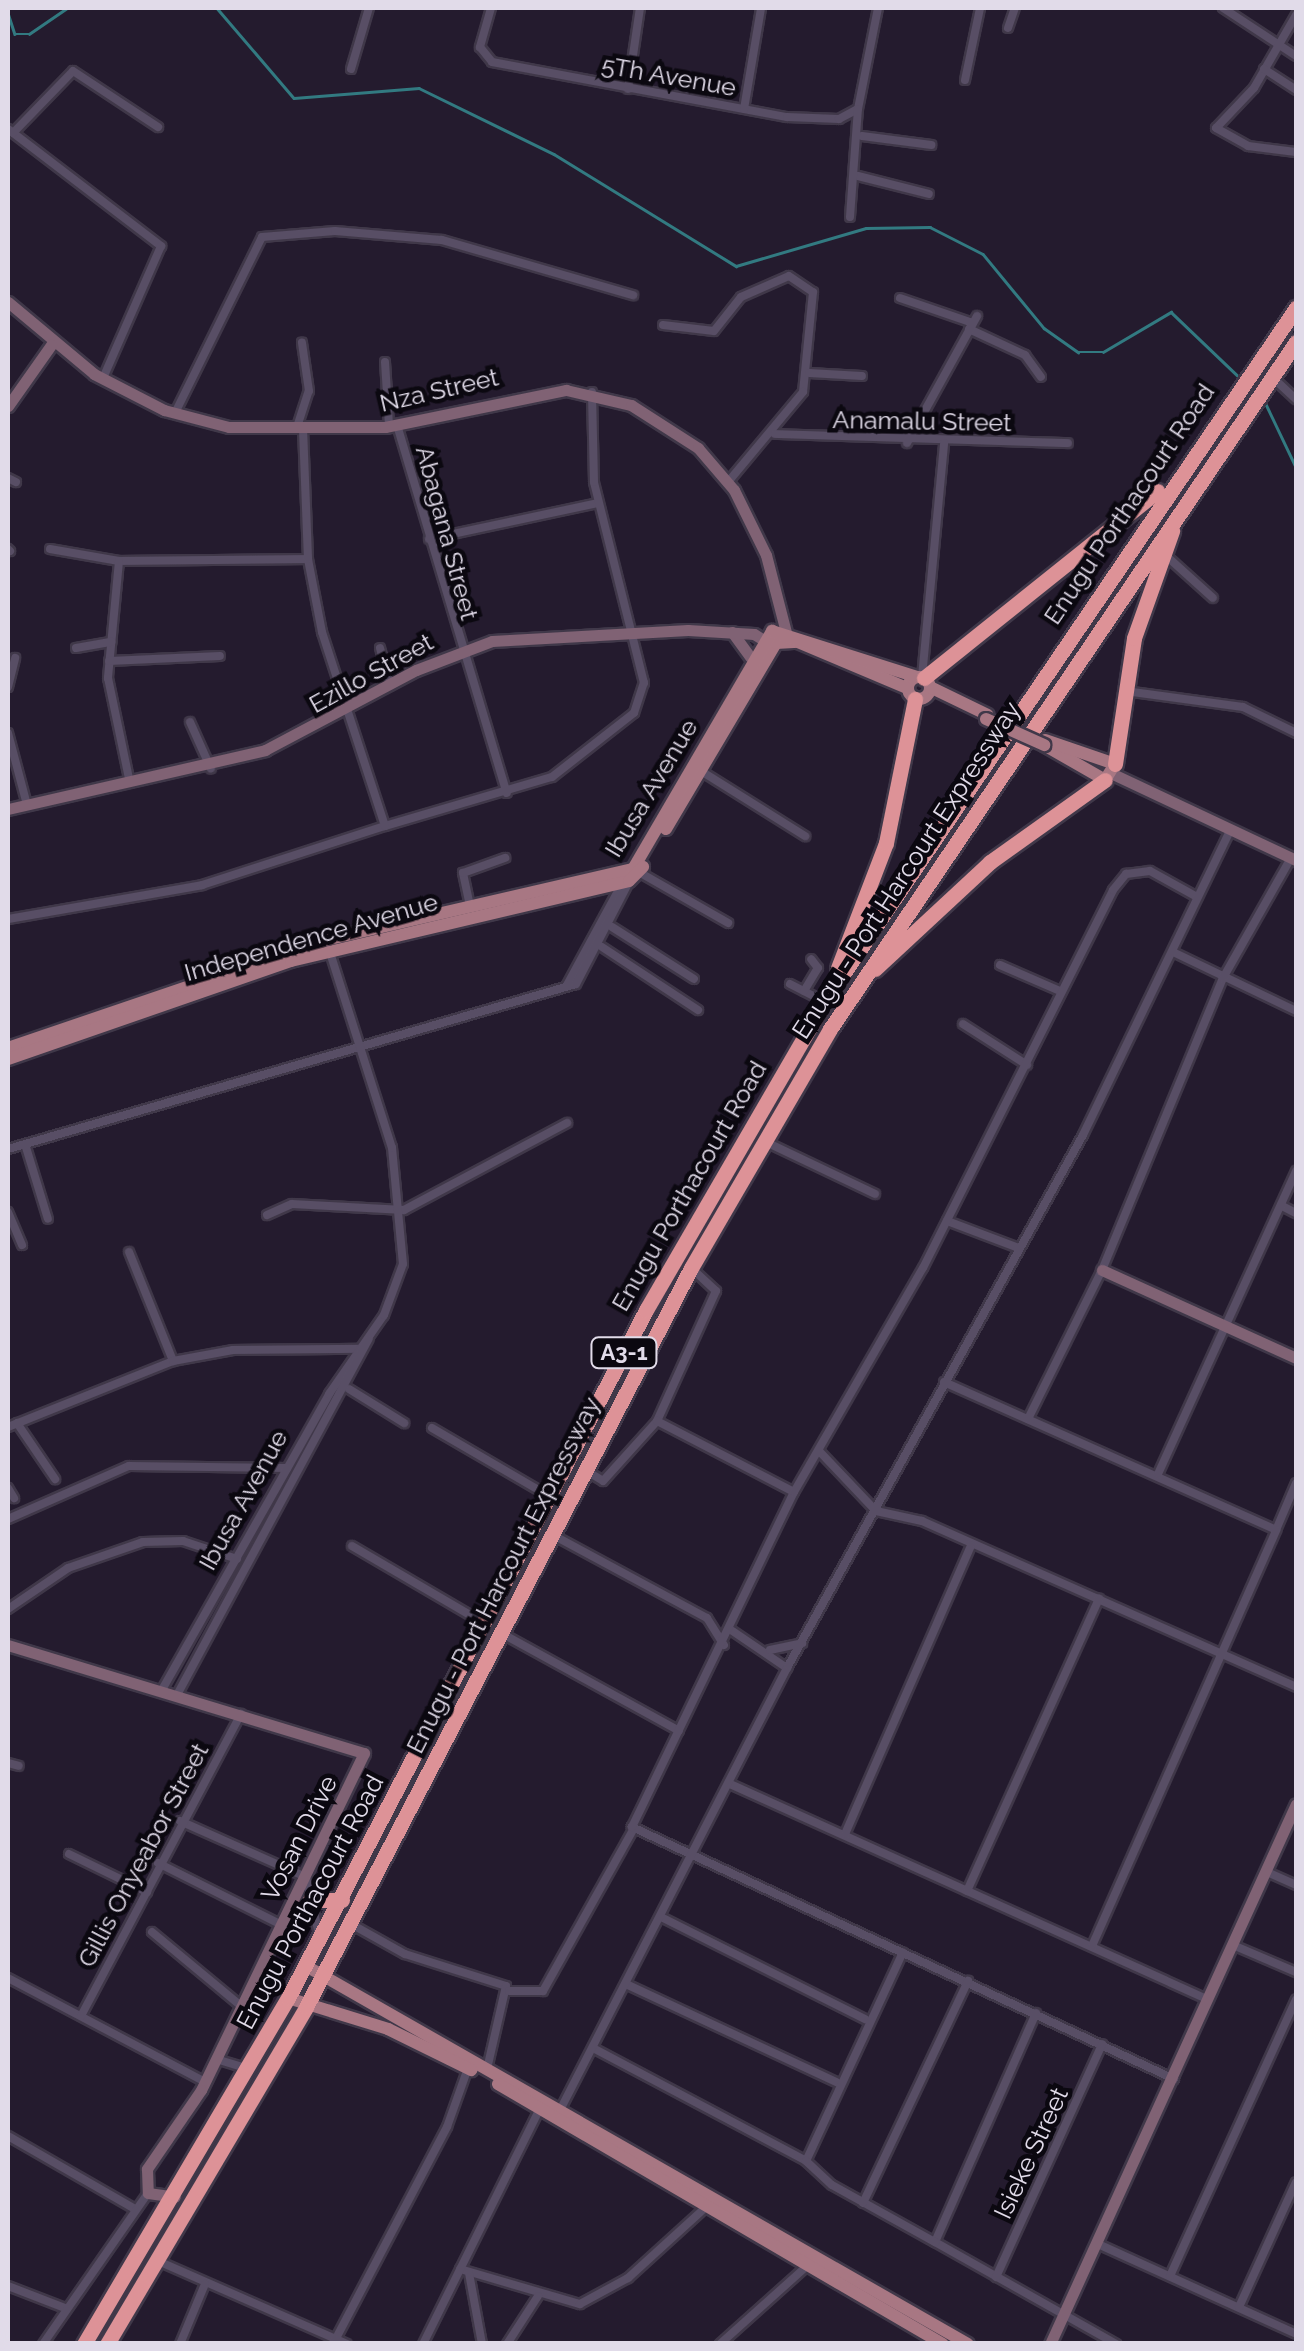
<!DOCTYPE html>
<style>
body{margin:0}
#map{position:relative;width:1304px;height:2351px;overflow:hidden;background:#241b2e;font-family:Raleway,sans-serif}
div>[style]{position:absolute}
[style*='--x']{left:calc(var(--x)*1px);top:calc(var(--y)*1px);width:calc(var(--w)*1px);rotate:calc(var(--a)*1deg)}
.stream>*{height:2.5px;margin:-1.25px;padding:0 1.25px;transform-origin:1.25px;border-radius:1.25px;background:#327a81}
.roads{filter:drop-shadow(2px 0 #403849) drop-shadow(-2px 0 #403849) drop-shadow(0 2px #403849) drop-shadow(0 -2px #403849)}
.street>*{height:8px;margin:-4px;padding:0 4px;transform-origin:4px;border-radius:4px;background:#584e65}
.secondary>*{height:11px;margin:-5.5px;padding:0 5.5px;transform-origin:5.5px;border-radius:5.5px;background:#806274}
.primary>*{height:12px;margin:-6px;padding:0 6px;transform-origin:6px;border-radius:6px;background:#a87783}
.primary>.ring{margin:-6px;padding:0;box-sizing:content-box;background:none;border:12px solid #a87783;border-radius:50%}
.highway>*{height:15px;margin:-7.5px;padding:0 7.5px;transform-origin:7.5px;border-radius:7.5px;background:#dd9297}
.bridges{filter:drop-shadow(2px 0 #403849) drop-shadow(-2px 0 #403849) drop-shadow(0 2px #403849) drop-shadow(0 -2px #403849)}
.primary-bridge>*{height:12px;margin:-6px;padding:0 6px;transform-origin:6px;border-radius:6px;background:#a87783}
span{translate:-50% -50%;white-space:nowrap;text-align:center;line-height:1.15;-webkit-text-stroke:9px #0b0810;paint-order:stroke}
.shield-label span{padding:2px 8px;background:#0b0810;border:2px solid;border-radius:8px;-webkit-text-stroke-width:0}
.shield-label{font-size:22px;color:#e1dbe9;font-weight:700}
.street-label{font-size:25px;color:#e1dbe9}
.frame{position:absolute;inset:0;border:10px solid #e1dbe9;pointer-events:none}
</style>
<div id="map">
<div class="stream">
<div style="--x:217;--y:8;--w:118;--a:49.5"></div>
<div style="--x:294;--y:98;--w:125;--a:-4.6"></div>
<div style="--x:419;--y:88;--w:150;--a:26.1"></div>
<div style="--x:554;--y:154;--w:214;--a:31.6"></div>
<div style="--x:736;--y:266;--w:135;--a:-16.3"></div>
<div style="--x:866;--y:228;--w:64;--a:-0.9"></div>
<div style="--x:930;--y:227;--w:59;--a:27"></div>
<div style="--x:983;--y:254;--w:96;--a:50.5"></div>
<div style="--x:1044;--y:328;--w:42;--a:35.2"></div>
<div style="--x:1078;--y:352;--w:25;--a:0"></div>
<div style="--x:1103;--y:352;--w:79;--a:-30.5"></div>
<div style="--x:1171;--y:312;--w:95;--a:43.7"></div>
<div style="--x:8;--y:13;--w:22;--a:72"></div>
<div style="--x:15;--y:34;--w:14;--a:0"></div>
<div style="--x:29;--y:34;--w:46;--a:-34.4"></div>
<div style="--x:1264;--y:400;--w:74;--a:64.5"></div>
<div style="--x:1296;--y:526;--w:5;--a:90"></div>
</div>
<div class="roads">
<div class="street">
<div style="--x:491;--y:8;--w:41;--a:105.8"></div>
<div style="--x:480;--y:47;--w:19;--a:51"></div>
<div style="--x:492;--y:62;--w:300;--a:10.6"></div>
<div style="--x:787;--y:117;--w:52;--a:2.2"></div>
<div style="--x:839;--y:119;--w:21;--a:-28"></div>
<div style="--x:1223;--y:8;--w:87;--a:33.3"></div>
<div style="--x:1296;--y:15;--w:84;--a:119.9"></div>
<div style="--x:1254;--y:88;--w:55;--a:133.5"></div>
<div style="--x:1216;--y:128;--w:37;--a:29"></div>
<div style="--x:1248;--y:146;--w:48;--a:7.1"></div>
<div style="--x:1008;--y:28;--w:21;--a:-71"></div>
<div style="--x:351;--y:69;--w:64;--a:-73.6"></div>
<div style="--x:1264;--y:69;--w:38;--a:33"></div>
<div style="--x:965;--y:80;--w:74;--a:-78.2"></div>
<div style="--x:628;--y:89;--w:82;--a:-81.6"></div>
<div style="--x:744;--y:109;--w:102;--a:-80.4"></div>
<div style="--x:858;--y:109;--w:103;--a:-78.8"></div>
<div style="--x:8;--y:129;--w:193;--a:37.4"></div>
<div style="--x:161;--y:246;--w:144;--a:113.7"></div>
<div style="--x:13;--y:133;--w:86;--a:-45.9"></div>
<div style="--x:73;--y:71;--w:102;--a:33.4"></div>
<div style="--x:862;--y:136;--w:70;--a:7.4"></div>
<div style="--x:858;--y:176;--w:73;--a:14.2"></div>
<div style="--x:850;--y:217;--w:108;--a:-85.8"></div>
<div style="--x:900;--y:298;--w:77;--a:18.9"></div>
<div style="--x:663;--y:325;--w:51;--a:6.7"></div>
<div style="--x:714;--y:331;--w:43;--a:-51.5"></div>
<div style="--x:741;--y:297;--w:52;--a:-23.6"></div>
<div style="--x:789;--y:276;--w:29;--a:34"></div>
<div style="--x:813;--y:292;--w:100;--a:95.7"></div>
<div style="--x:803;--y:392;--w:117;--a:129.8"></div>
<div style="--x:969;--y:329;--w:62;--a:24.9"></div>
<div style="--x:1025;--y:355;--w:27;--a:54"></div>
<div style="--x:385;--y:362;--w:64;--a:86.4"></div>
<div style="--x:809;--y:373;--w:53;--a:3.2"></div>
<div style="--x:1271;--y:376;--w:34;--a:43"></div>
<div style="--x:175;--y:413;--w:196;--a:-63.7"></div>
<div style="--x:262;--y:237;--w:73;--a:-4.7"></div>
<div style="--x:335;--y:231;--w:107;--a:4.8"></div>
<div style="--x:442;--y:240;--w:199;--a:16.1"></div>
<div style="--x:397;--y:425;--w:384;--a:73.4"></div>
<div style="--x:297;--y:427;--w:38;--a:-72"></div>
<div style="--x:309;--y:391;--w:49;--a:-98.3"></div>
<div style="--x:775;--y:434;--w:293;--a:1.8"></div>
<div style="--x:907;--y:443;--w:145;--a:-61.1"></div>
<div style="--x:8;--y:478;--w:9;--a:27"></div>
<div style="--x:429;--y:539;--w:173;--a:-12"></div>
<div style="--x:8;--y:549;--w:3;--a:45"></div>
<div style="--x:50;--y:549;--w:70;--a:9.9"></div>
<div style="--x:119;--y:561;--w:189;--a:-0.6"></div>
<div style="--x:1163;--y:553;--w:67;--a:42"></div>
<div style="--x:119;--y:561;--w:118;--a:95.4"></div>
<div style="--x:108;--y:678;--w:107;--a:78.2"></div>
<div style="--x:76;--y:648;--w:36;--a:-10"></div>
<div style="--x:380;--y:648;--w:39;--a:75"></div>
<div style="--x:109;--y:661;--w:111;--a:-2.6"></div>
<div style="--x:922;--y:677;--w:235;--a:-84.6"></div>
<div style="--x:8;--y:687;--w:30;--a:-76"></div>
<div style="--x:1125;--y:691;--w:119;--a:7.7"></div>
<div style="--x:1243;--y:707;--w:59;--a:26.1"></div>
<div style="--x:190;--y:722;--w:51;--a:65.9"></div>
<div style="--x:8;--y:733;--w:74;--a:75.2"></div>
<div style="--x:701;--y:771;--w:123;--a:32"></div>
<div style="--x:385;--y:826;--w:174;--a:-16.4"></div>
<div style="--x:552;--y:777;--w:104;--a:-38"></div>
<div style="--x:634;--y:713;--w:32;--a:-72"></div>
<div style="--x:644;--y:683;--w:207;--a:-104"></div>
<div style="--x:594;--y:482;--w:90;--a:-91.3"></div>
<div style="--x:637;--y:871;--w:105;--a:29.7"></div>
<div style="--x:470;--y:906;--w:34;--a:-102"></div>
<div style="--x:463;--y:873;--w:45;--a:-19.7"></div>
<div style="--x:8;--y:919;--w:197;--a:-9.9"></div>
<div style="--x:202;--y:885;--w:192;--a:-17.9"></div>
<div style="--x:385;--y:826;--w:204;--a:-108"></div>
<div style="--x:322;--y:632;--w:74;--a:-100.9"></div>
<div style="--x:308;--y:559;--w:128;--a:-92.2"></div>
<div style="--x:612;--y:927;--w:97;--a:32.4"></div>
<div style="--x:602;--y:947;--w:115;--a:33.3"></div>
<div style="--x:1173;--y:952;--w:136;--a:25.6"></div>
<div style="--x:1000;--y:965;--w:65;--a:23.4"></div>
<div style="--x:790;--y:984;--w:39;--a:27"></div>
<div style="--x:567;--y:985;--w:119;--a:-61.5"></div>
<div style="--x:804;--y:991;--w:27;--a:-59"></div>
<div style="--x:818;--y:968;--w:11;--a:-128"></div>
<div style="--x:963;--y:1024;--w:76;--a:32.6"></div>
<div style="--x:764;--y:1141;--w:123;--a:25.5"></div>
<div style="--x:25;--y:1144;--w:78;--a:73"></div>
<div style="--x:8;--y:1149;--w:591;--a:-16.2"></div>
<div style="--x:576;--y:984;--w:122;--a:-62.6"></div>
<div style="--x:1282;--y:1206;--w:16;--a:27"></div>
<div style="--x:8;--y:1212;--w:36;--a:67"></div>
<div style="--x:267;--y:1215;--w:27;--a:-24"></div>
<div style="--x:292;--y:1204;--w:112;--a:3.1"></div>
<div style="--x:404;--y:1210;--w:185;--a:-28.1"></div>
<div style="--x:947;--y:1221;--w:74;--a:20.6"></div>
<div style="--x:129;--y:1252;--w:118;--a:68"></div>
<div style="--x:944;--y:1382;--w:363;--a:24"></div>
<div style="--x:1276;--y:1530;--w:51;--a:-66.9"></div>
<div style="--x:349;--y:1389;--w:65;--a:31.7"></div>
<div style="--x:1028;--y:1419;--w:166;--a:-63.6"></div>
<div style="--x:1102;--y:1270;--w:316;--a:-67.5"></div>
<div style="--x:1223;--y:978;--w:138;--a:-60.5"></div>
<div style="--x:657;--y:1421;--w:143;--a:-65.6"></div>
<div style="--x:716;--y:1291;--w:34;--a:-137"></div>
<div style="--x:17;--y:1423;--w:68;--a:55.8"></div>
<div style="--x:8;--y:1427;--w:178;--a:-21.8"></div>
<div style="--x:173;--y:1361;--w:61;--a:-10.4"></div>
<div style="--x:233;--y:1350;--w:127;--a:-0.5"></div>
<div style="--x:432;--y:1428;--w:135;--a:30.2"></div>
<div style="--x:820;--y:1452;--w:81;--a:46.5"></div>
<div style="--x:876;--y:1511;--w:47;--a:12.3"></div>
<div style="--x:922;--y:1521;--w:409;--a:23.9"></div>
<div style="--x:585;--y:1470;--w:21;--a:31"></div>
<div style="--x:603;--y:1481;--w:81;--a:-48"></div>
<div style="--x:657;--y:1421;--w:154;--a:27.4"></div>
<div style="--x:1158;--y:1474;--w:333;--a:-65.5"></div>
<div style="--x:8;--y:1488;--w:12;--a:59"></div>
<div style="--x:8;--y:1519;--w:132;--a:-23.7"></div>
<div style="--x:129;--y:1466;--w:158;--a:0.7"></div>
<div style="--x:551;--y:1534;--w:177;--a:28.3"></div>
<div style="--x:707;--y:1618;--w:32;--a:58"></div>
<div style="--x:352;--y:1546;--w:151;--a:30.3"></div>
<div style="--x:8;--y:1609;--w:73;--a:-34.3"></div>
<div style="--x:68;--y:1568;--w:79;--a:-19.1"></div>
<div style="--x:143;--y:1542;--w:40;--a:-1.4"></div>
<div style="--x:183;--y:1541;--w:57;--a:18.4"></div>
<div style="--x:731;--y:1630;--w:68;--a:34.2"></div>
<div style="--x:501;--y:1633;--w:203;--a:28.8"></div>
<div style="--x:770;--y:1650;--w:33;--a:-12"></div>
<div style="--x:163;--y:1688;--w:338;--a:-60.5"></div>
<div style="--x:329;--y:1394;--w:96;--a:-55.2"></div>
<div style="--x:384;--y:1315;--w:54;--a:-69.6"></div>
<div style="--x:403;--y:1264;--w:117;--a:-95.4"></div>
<div style="--x:392;--y:1148;--w:209;--a:-107.6"></div>
<div style="--x:178;--y:1693;--w:402;--a:-61.7"></div>
<div style="--x:8;--y:1763;--w:11;--a:15"></div>
<div style="--x:730;--y:1784;--w:525;--a:24.27"></div>
<div style="--x:180;--y:1821;--w:138;--a:24"></div>
<div style="--x:306;--y:1877;--w:58;--a:77.2"></div>
<div style="--x:845;--y:1834;--w:315;--a:-66.4"></div>
<div style="--x:69;--y:1854;--w:87;--a:26"></div>
<div style="--x:158;--y:1863;--w:136;--a:26.6"></div>
<div style="--x:1267;--y:1872;--w:32;--a:24"></div>
<div style="--x:967;--y:1891;--w:321;--a:-65.7"></div>
<div style="--x:663;--y:1918;--w:226;--a:26.6"></div>
<div style="--x:351;--y:1924;--w:62;--a:29.1"></div>
<div style="--x:405;--y:1954;--w:106;--a:17.6"></div>
<div style="--x:506;--y:1986;--w:85;--a:102.9"></div>
<div style="--x:152;--y:1932;--w:114;--a:39.7"></div>
<div style="--x:1092;--y:1946;--w:455;--a:-66.1"></div>
<div style="--x:1235;--y:1946;--w:66;--a:23.1"></div>
<div style="--x:8;--y:1978;--w:223;--a:27.8"></div>
<div style="--x:628;--y:1985;--w:230;--a:25"></div>
<div style="--x:509;--y:1991;--w:34;--a:0"></div>
<div style="--x:543;--y:1991;--w:184;--a:-60.8"></div>
<div style="--x:1036;--y:2013;--w:250;--a:113.8"></div>
<div style="--x:935;--y:2242;--w:208;--a:29.4"></div>
<div style="--x:81;--y:2016;--w:342;--a:-62.1"></div>
<div style="--x:593;--y:2048;--w:241;--a:27.9"></div>
<div style="--x:806;--y:2161;--w:230;--a:-65.1"></div>
<div style="--x:216;--y:2059;--w:34;--a:17"></div>
<div style="--x:1174;--y:2079;--w:598;--a:-155.06"></div>
<div style="--x:632;--y:1827;--w:372;--a:-64.2"></div>
<div style="--x:794;--y:1492;--w:258;--a:-60.1"></div>
<div style="--x:923;--y:1268;--w:423;--a:-63.3"></div>
<div style="--x:1113;--y:890;--w:21;--a:-51"></div>
<div style="--x:1126;--y:874;--w:24;--a:-7"></div>
<div style="--x:1150;--y:871;--w:54;--a:29"></div>
<div style="--x:558;--y:2114;--w:504;--a:-62.82"></div>
<div style="--x:788;--y:1666;--w:607;--a:-60.95"></div>
<div style="--x:1083;--y:1135;--w:338;--a:-64.2"></div>
<div style="--x:8;--y:2136;--w:144;--a:29.9"></div>
<div style="--x:806;--y:2161;--w:35;--a:43"></div>
<div style="--x:832;--y:2185;--w:118;--a:29"></div>
<div style="--x:863;--y:2203;--w:246;--a:-64.7"></div>
<div style="--x:1098;--y:2244;--w:217;--a:24.4"></div>
<div style="--x:158;--y:2261;--w:206;--a:23.7"></div>
<div style="--x:460;--y:2269;--w:125;--a:16.3"></div>
<div style="--x:580;--y:2304;--w:55;--a:-28.4"></div>
<div style="--x:628;--y:2278;--w:105;--a:-42.3"></div>
<div style="--x:469;--y:2273;--w:72;--a:79.6"></div>
<div style="--x:1170;--y:2276;--w:304;--a:-65.5"></div>
<div style="--x:996;--y:2277;--w:256;--a:-65.5"></div>
<div style="--x:8;--y:2286;--w:61;--a:21.1"></div>
<div style="--x:1239;--y:2307;--w:137;--a:-65.5"></div>
<div style="--x:43;--y:2344;--w:184;--a:-55.2"></div>
<div style="--x:180;--y:2344;--w:65;--a:-67.4"></div>
<div style="--x:333;--y:2344;--w:245;--a:-62.3"></div>
<div style="--x:447;--y:2127;--w:63;--a:-70.4"></div>
<div style="--x:423;--y:2344;--w:266;--a:-63.6"></div>
<div style="--x:507;--y:2344;--w:57;--a:-57.1"></div>
<div style="--x:720;--y:2344;--w:117;--a:-41.9"></div>
</div>
<div class="secondary">
<div style="--x:8;--y:302;--w:112;--a:39.9"></div>
<div style="--x:94;--y:374;--w:79;--a:27.2"></div>
<div style="--x:164;--y:410;--w:67;--a:14.7"></div>
<div style="--x:229;--y:427;--w:156;--a:0"></div>
<div style="--x:385;--y:427;--w:185;--a:-11.6"></div>
<div style="--x:566;--y:390;--w:67;--a:13"></div>
<div style="--x:631;--y:405;--w:80;--a:32.7"></div>
<div style="--x:698;--y:448;--w:55;--a:49.4"></div>
<div style="--x:734;--y:490;--w:72;--a:63.8"></div>
<div style="--x:766;--y:555;--w:88;--a:75.5"></div>
<div style="--x:8;--y:406;--w:75;--a:-54.8"></div>
<div style="--x:732;--y:632;--w:31;--a:54"></div>
<div style="--x:1111;--y:773;--w:204;--a:25.2"></div>
<div style="--x:8;--y:809;--w:264;--a:-12.9"></div>
<div style="--x:265;--y:750;--w:171;--a:-27.9"></div>
<div style="--x:416;--y:670;--w:81;--a:-20.9"></div>
<div style="--x:492;--y:641;--w:196;--a:-3.2"></div>
<div style="--x:688;--y:630;--w:66;--a:3.5"></div>
<div style="--x:754;--y:634;--w:19;--a:32"></div>
<div style="--x:1102;--y:1270;--w:213;--a:24.4"></div>
<div style="--x:8;--y:1645;--w:372;--a:16.9"></div>
<div style="--x:364;--y:1753;--w:374;--a:115.8"></div>
<div style="--x:201;--y:2090;--w:96;--a:124.4"></div>
<div style="--x:147;--y:2169;--w:24;--a:88"></div>
<div style="--x:148;--y:2193;--w:27;--a:8"></div>
<div style="--x:1050;--y:2344;--w:593;--a:-65.51"></div>
</div>
<div class="primary">
<div class="ring" style="left:908px;top:677px;width:10px;height:10px"></div>
<div style="--x:930;--y:687;--w:64;--a:25.8"></div>
<div style="--x:1044;--y:745;--w:70;--a:29.8"></div>
<div style="--x:1105;--y:780;--w:19;--a:-58"></div>
<div style="--x:1115;--y:764;--w:74;--a:-161.1"></div>
<div style="--x:666;--y:829;--w:216;--a:-59.4"></div>
<div style="--x:776;--y:643;--w:22;--a:-3"></div>
<div style="--x:798;--y:642;--w:118;--a:22.9"></div>
<div style="--x:8;--y:1048;--w:335;--a:-18.8"></div>
<div style="--x:325;--y:940;--w:316;--a:-13"></div>
<div style="--x:633;--y:869;--w:276;--a:-59.7"></div>
<div style="--x:772;--y:631;--w:152;--a:17.6"></div>
<div style="--x:8;--y:1059;--w:299;--a:-19.1"></div>
<div style="--x:291;--y:961;--w:347;--a:-13.3"></div>
<div style="--x:629;--y:881;--w:20;--a:-45"></div>
<div style="--x:306;--y:1966;--w:762;--a:29.73"></div>
<div style="--x:288;--y:1998;--w:105;--a:17.2"></div>
<div style="--x:388;--y:2029;--w:93;--a:26.3"></div>
<div style="--x:498;--y:2084;--w:515;--a:30.3"></div>
</div>
<div class="highway">
<div style="--x:924;--y:678;--w:299;--a:-38.7"></div>
<div style="--x:1115;--y:764;--w:127;--a:-81.4"></div>
<div style="--x:1134;--y:638;--w:114;--a:-70.4"></div>
<div style="--x:838;--y:968;--w:134;--a:-69"></div>
<div style="--x:886;--y:843;--w:147;--a:-78.6"></div>
<div style="--x:875;--y:969;--w:157;--a:-42.9"></div>
<div style="--x:990;--y:862;--w:141;--a:-35.5"></div>
<div style="--x:310;--y:1900;--w:32;--a:0"></div>
<div style="--x:84;--y:2344;--w:402;--a:-59.5"></div>
<div style="--x:288;--y:1998;--w:776;--a:-62.51"></div>
<div style="--x:646;--y:1310;--w:359;--a:-59.9"></div>
<div style="--x:826;--y:999;--w:836;--a:-55.78"></div>
<div style="--x:107;--y:2344;--w:391;--a:-59.4"></div>
<div style="--x:306;--y:2007;--w:833;--a:-62.48"></div>
<div style="--x:691;--y:1268;--w:276;--a:-59.8"></div>
<div style="--x:830;--y:1029;--w:830;--a:-55.85"></div>
</div>
</div>
<div class="bridges">
<div class="primary-bridge">
<div style="--x:986;--y:719;--w:64;--a:24.1"></div>
</div>
</div>
<div class="shield-label">
<span style="left:624px;top:1353px">A3-1</span>
</div>
<div class="street-label">
<span style="left:669px;top:76px;rotate:10deg">5Th Avenue</span>
<span style="left:439px;top:390px;rotate:-13deg">Nza Street</span>
<span style="left:922px;top:421px;rotate:1deg">Anamalu Street</span>
<span style="left:1129px;top:504px;rotate:-56deg">Enugu Porthacourt Road</span>
<span style="left:447px;top:533px;rotate:75deg">Abagana Street</span>
<span style="left:371px;top:673px;rotate:-29deg">Ezillo Street</span>
<span style="left:651px;top:788px;rotate:-59deg">Ibusa Avenue</span>
<span style="left:906px;top:870px;rotate:-57deg">Enugu - Port Harcourt Expressway</span>
<span style="left:311px;top:937px;rotate:-16deg">Independence Avenue</span>
<span style="left:689px;top:1186px;rotate:-60deg">Enugu Porthacourt Road</span>
<span style="left:243px;top:1500px;rotate:-61deg">Ibusa Avenue</span>
<span style="left:503px;top:1575px;rotate:-63deg">Enugu - Port Harcourt Expressway</span>
<span style="left:299px;top:1838px;rotate:-63deg">Vosan Drive</span>
<span style="left:143px;top:1855px;rotate:-62deg">Gillis Onyeabor Street</span>
<span style="left:310px;top:1902px;rotate:-62deg">Enugu Porthacourt Road</span>
<span style="left:1031px;top:2153px;rotate:-65deg">Isieke Street</span>
</div>
<div class="frame"></div>
</div>
